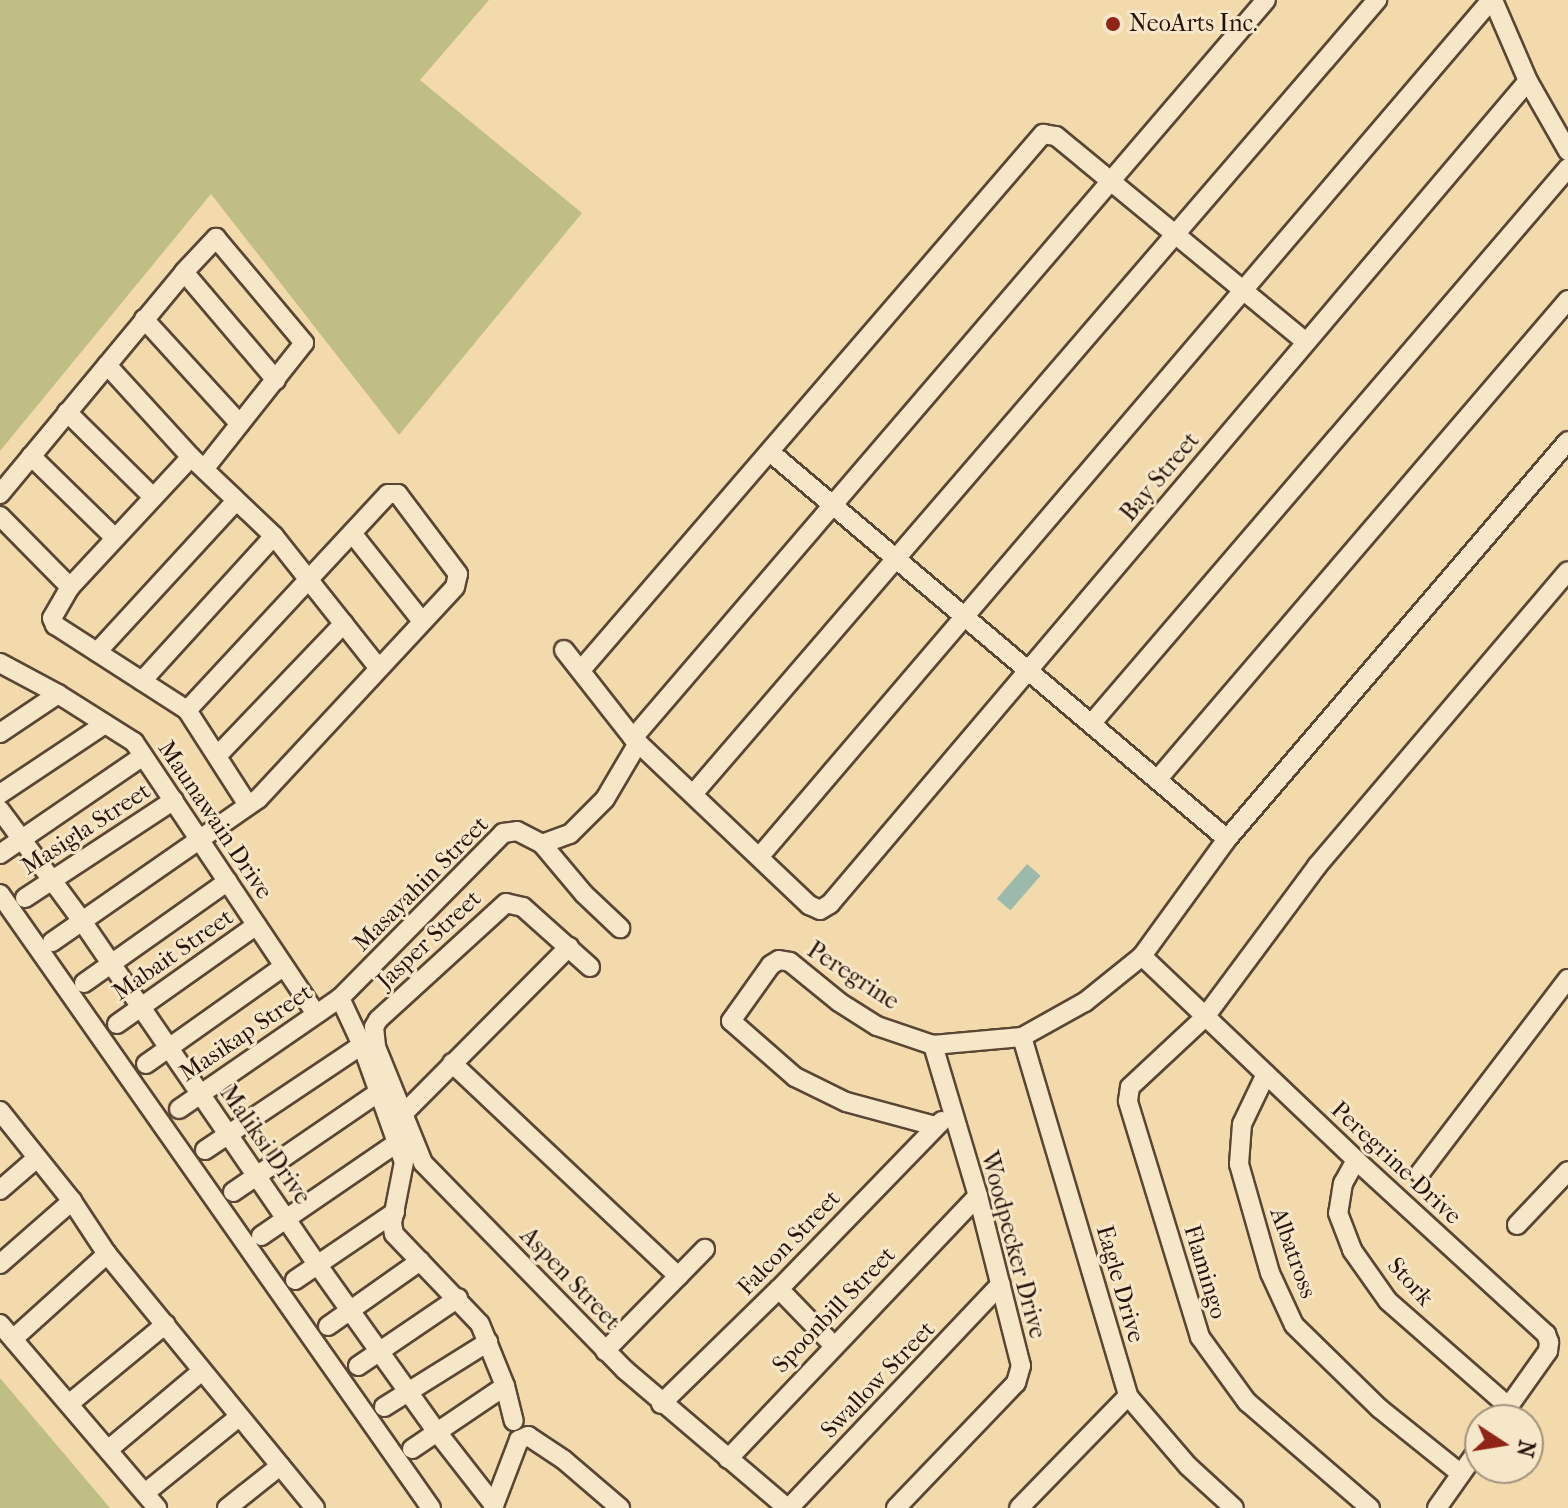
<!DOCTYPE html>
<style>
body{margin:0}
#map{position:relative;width:1568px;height:1508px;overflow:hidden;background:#f3daac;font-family:"IM FELL French Canon",serif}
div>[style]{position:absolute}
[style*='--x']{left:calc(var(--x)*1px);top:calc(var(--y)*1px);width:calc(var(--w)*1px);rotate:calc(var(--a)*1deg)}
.green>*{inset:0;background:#c1be85}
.water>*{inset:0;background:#9bbaab;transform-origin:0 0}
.roads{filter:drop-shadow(2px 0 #594634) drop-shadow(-2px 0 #594634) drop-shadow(0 2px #594634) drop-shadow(0 -2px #594634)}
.minor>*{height:18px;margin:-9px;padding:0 9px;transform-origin:9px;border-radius:9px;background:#f7e7c9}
.dots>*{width:22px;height:22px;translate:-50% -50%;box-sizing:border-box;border:4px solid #f7e7c9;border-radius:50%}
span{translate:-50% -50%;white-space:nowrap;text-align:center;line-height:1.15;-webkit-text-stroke:6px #f7e7c9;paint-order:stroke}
.poi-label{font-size:24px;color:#26140c}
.left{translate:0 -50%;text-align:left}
.street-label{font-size:24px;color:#26140c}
.north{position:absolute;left:1464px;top:1404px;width:80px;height:80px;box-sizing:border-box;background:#f7e7c9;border:2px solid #a3937d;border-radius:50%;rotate:102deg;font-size:22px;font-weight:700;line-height:32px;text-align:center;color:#26140c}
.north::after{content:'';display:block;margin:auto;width:28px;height:36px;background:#8f2418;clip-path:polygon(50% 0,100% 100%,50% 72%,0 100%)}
</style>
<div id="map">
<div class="green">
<div style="clip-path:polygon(0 0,489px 0,420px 80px,582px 213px,399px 435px,211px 194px,0 451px)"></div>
<div style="clip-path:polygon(0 1378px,110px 1508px,0 1508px)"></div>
</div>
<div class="water">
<div style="left:1027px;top:864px;width:18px;height:46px;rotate:41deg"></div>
</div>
<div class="roads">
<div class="minor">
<div style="--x:1493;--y:0;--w:88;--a:66.6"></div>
<div style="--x:1528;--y:81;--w:81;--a:60.3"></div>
<div style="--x:184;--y:272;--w:142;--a:49.6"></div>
<div style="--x:144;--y:319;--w:142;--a:47.6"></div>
<div style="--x:107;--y:365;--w:125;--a:47.6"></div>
<div style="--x:191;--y:457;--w:115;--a:43.6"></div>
<div style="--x:274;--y:536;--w:167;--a:51.6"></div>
<div style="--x:67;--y:412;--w:121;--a:44.7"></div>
<div style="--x:770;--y:452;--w:599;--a:40.26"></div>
<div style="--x:31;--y:456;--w:117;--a:44.3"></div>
<div style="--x:191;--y:457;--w:178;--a:132.9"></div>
<div style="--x:70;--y:587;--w:36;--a:120"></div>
<div style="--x:52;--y:618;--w:8;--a:67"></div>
<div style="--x:55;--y:625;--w:157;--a:32.8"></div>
<div style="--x:187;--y:710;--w:113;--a:57.3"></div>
<div style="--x:0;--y:494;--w:288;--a:-50.3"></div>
<div style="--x:184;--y:272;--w:47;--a:-46.7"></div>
<div style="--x:216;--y:238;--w:137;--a:50"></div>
<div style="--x:304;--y:343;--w:159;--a:128.4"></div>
<div style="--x:0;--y:516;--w:100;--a:45.4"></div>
<div style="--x:352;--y:533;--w:111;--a:51.6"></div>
<div style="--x:564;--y:650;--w:112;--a:51.9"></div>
<div style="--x:633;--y:738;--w:243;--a:43.5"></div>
<div style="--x:809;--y:905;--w:12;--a:24"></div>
<div style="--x:820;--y:910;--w:12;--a:-31"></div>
<div style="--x:830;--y:904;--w:1079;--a:-49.7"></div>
<div style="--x:97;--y:652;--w:205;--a:-47.4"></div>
<div style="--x:0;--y:663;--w:66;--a:28.1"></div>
<div style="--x:58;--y:694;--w:90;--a:32.3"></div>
<div style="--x:134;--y:742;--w:327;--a:56.2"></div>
<div style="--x:581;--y:670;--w:708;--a:-49.24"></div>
<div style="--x:1043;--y:134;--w:13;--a:9"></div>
<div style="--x:1056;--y:136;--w:324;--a:39.5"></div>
<div style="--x:142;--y:681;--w:196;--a:-47.7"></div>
<div style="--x:1091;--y:724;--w:733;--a:-49.37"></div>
<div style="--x:0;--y:733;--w:70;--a:-33.9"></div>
<div style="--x:633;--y:738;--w:972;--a:-49.38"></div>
<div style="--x:218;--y:755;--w:182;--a:-46.3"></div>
<div style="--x:1157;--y:780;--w:632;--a:-49.43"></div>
<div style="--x:694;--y:793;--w:1047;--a:-49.26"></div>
<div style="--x:0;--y:794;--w:126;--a:-33.7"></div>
<div style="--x:0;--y:810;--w:138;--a:53.5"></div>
<div style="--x:82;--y:921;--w:416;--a:55.6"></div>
<div style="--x:317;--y:1264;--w:206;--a:54.5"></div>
<div style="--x:437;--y:1432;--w:93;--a:52"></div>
<div style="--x:542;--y:844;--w:65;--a:50"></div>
<div style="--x:584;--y:894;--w:50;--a:43.4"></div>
<div style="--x:0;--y:854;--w:173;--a:-34.4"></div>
<div style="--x:760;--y:856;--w:1126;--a:-49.5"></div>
<div style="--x:0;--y:894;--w:750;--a:54.93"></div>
<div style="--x:25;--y:898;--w:178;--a:-33.3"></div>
<div style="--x:52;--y:942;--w:251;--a:-34.8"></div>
<div style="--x:258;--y:799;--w:289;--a:-47.1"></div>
<div style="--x:455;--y:587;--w:13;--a:-77"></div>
<div style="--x:458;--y:574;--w:100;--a:-126.9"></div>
<div style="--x:398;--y:494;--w:10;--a:180"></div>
<div style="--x:388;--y:494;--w:295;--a:132.9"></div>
<div style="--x:1142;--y:956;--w:296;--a:43.6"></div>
<div style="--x:1356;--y:1160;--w:258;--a:42.5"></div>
<div style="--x:1546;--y:1334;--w:9;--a:69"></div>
<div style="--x:1549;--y:1342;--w:9;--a:96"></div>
<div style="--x:1548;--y:1351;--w:85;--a:125.4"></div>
<div style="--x:590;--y:967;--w:90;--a:-138.2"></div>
<div style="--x:523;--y:907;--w:17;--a:-167"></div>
<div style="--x:506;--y:903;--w:173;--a:137.6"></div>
<div style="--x:378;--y:1020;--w:8;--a:120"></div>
<div style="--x:374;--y:1027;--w:20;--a:84"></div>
<div style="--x:376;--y:1047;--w:125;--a:67.9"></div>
<div style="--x:423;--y:1163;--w:289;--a:45.7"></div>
<div style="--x:625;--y:1370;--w:213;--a:40.4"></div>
<div style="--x:84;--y:983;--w:176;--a:-35.3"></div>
<div style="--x:340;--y:998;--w:52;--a:64.9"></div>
<div style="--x:362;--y:1045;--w:124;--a:70.3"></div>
<div style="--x:404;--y:1162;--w:62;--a:101.1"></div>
<div style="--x:392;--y:1223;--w:11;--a:80"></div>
<div style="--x:394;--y:1234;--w:124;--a:46.3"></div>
<div style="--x:480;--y:1324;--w:67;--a:68"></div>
<div style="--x:505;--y:1386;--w:36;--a:76"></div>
<div style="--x:117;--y:1024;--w:171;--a:-35.3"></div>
<div style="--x:1022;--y:1037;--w:374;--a:73.5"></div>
<div style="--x:1128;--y:1396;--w:92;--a:49.4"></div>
<div style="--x:1188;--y:1466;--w:62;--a:42.4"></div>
<div style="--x:452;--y:1063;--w:311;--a:43.3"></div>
<div style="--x:146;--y:1064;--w:168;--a:-35.3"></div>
<div style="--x:1266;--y:1074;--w:55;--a:115.6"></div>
<div style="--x:1242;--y:1124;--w:40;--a:94.3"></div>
<div style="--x:1239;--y:1164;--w:113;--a:74.1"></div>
<div style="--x:1270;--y:1273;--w:57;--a:65.2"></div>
<div style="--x:1294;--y:1325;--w:119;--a:44.3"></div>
<div style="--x:1379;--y:1408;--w:105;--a:38.8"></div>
<div style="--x:179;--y:1109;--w:196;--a:-34.6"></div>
<div style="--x:340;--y:998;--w:232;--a:-45.3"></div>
<div style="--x:503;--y:833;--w:14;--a:-8"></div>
<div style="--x:517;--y:831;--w:28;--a:27"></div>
<div style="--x:542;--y:844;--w:30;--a:-20"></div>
<div style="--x:570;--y:834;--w:49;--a:-45"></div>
<div style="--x:605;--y:799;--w:65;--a:-59.5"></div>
<div style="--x:0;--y:1111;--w:115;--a:51.3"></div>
<div style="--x:72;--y:1201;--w:64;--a:56.6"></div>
<div style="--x:107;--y:1254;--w:328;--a:50.7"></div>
<div style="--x:405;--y:1112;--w:233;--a:-45.2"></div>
<div style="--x:935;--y:1126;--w:92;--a:-164.9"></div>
<div style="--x:846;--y:1102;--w:57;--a:-153.9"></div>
<div style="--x:795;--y:1077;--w:85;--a:-138.8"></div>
<div style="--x:731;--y:1021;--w:69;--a:-54.5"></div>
<div style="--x:771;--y:965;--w:9;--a:-32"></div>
<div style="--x:779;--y:960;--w:11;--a:10"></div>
<div style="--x:790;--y:962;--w:63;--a:39.2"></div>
<div style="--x:839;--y:1002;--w:45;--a:32.3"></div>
<div style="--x:877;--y:1026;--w:59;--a:18.7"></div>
<div style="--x:933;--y:1045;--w:89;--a:-5.1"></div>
<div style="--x:1022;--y:1037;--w:72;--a:-29.1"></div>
<div style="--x:1085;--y:1002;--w:73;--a:-38.9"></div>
<div style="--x:1142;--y:956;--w:145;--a:-54"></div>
<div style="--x:1227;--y:839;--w:524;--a:-49.41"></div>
<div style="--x:205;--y:1150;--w:189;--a:-33.8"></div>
<div style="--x:1356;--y:1160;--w:26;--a:119"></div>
<div style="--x:1343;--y:1183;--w:30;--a:99"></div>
<div style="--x:1338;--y:1213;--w:40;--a:69"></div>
<div style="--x:1352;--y:1250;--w:62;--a:54.8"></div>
<div style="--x:1388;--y:1301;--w:159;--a:41.2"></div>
<div style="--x:1420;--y:1173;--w:244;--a:-52.7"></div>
<div style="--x:0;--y:1190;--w:49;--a:-40.9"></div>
<div style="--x:233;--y:1192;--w:177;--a:-34.4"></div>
<div style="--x:1517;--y:1225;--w:74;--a:-46.6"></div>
<div style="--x:261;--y:1236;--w:165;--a:-34.4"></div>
<div style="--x:0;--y:1264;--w:96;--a:-41.2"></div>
<div style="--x:295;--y:1280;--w:121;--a:-34.2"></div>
<div style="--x:779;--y:1289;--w:78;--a:46"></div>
<div style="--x:0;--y:1324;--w:242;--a:49.5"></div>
<div style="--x:328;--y:1326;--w:113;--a:-35.2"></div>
<div style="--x:13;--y:1339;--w:127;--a:-42.1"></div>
<div style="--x:605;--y:1351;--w:143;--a:-45.6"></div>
<div style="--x:358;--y:1366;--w:121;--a:-34.2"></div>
<div style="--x:70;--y:1403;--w:124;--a:-39.5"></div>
<div style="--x:661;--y:1404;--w:165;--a:-44.3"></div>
<div style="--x:779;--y:1289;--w:234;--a:-45.9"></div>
<div style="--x:384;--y:1407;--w:123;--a:-32"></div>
<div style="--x:109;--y:1449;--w:121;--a:-40"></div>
<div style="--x:412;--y:1449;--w:112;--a:-34.1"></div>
<div style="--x:728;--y:1459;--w:363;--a:-46.5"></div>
<div style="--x:145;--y:1493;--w:121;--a:-39"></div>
<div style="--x:227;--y:1508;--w:68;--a:-38.4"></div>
<div style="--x:493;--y:1508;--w:73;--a:-69.1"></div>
<div style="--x:519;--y:1440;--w:10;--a:-24"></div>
<div style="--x:528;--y:1436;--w:43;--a:33.7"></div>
<div style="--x:564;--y:1460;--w:74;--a:40.6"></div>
<div style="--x:789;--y:1508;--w:308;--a:-46.6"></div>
<div style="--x:896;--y:1508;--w:173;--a:-46.2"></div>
<div style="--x:1016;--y:1383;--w:18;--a:-74"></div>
<div style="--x:1021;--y:1366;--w:175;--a:-104.2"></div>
<div style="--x:978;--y:1196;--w:158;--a:-106.6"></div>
<div style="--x:1019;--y:1508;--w:156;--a:-45.8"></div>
<div style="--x:1370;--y:1508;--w:162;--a:-139.2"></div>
<div style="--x:1247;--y:1402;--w:80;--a:-125.9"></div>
<div style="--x:1200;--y:1337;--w:247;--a:-107"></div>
<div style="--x:1128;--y:1101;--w:14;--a:-82"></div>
<div style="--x:1130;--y:1087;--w:103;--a:-43"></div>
<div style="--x:1205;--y:1017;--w:188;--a:-53.4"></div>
<div style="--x:1317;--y:866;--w:387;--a:-49.6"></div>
<div style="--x:1437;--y:1508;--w:75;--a:-54.8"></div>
</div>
</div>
<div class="dots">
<div style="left:1113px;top:24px;background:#8f2418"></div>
</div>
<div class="poi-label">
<span class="left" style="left:1129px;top:24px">NeoArts Inc.</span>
</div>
<div class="street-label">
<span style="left:1160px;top:477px;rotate:-50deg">Bay Street</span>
<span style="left:215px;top:820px;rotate:56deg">Maunawain Drive</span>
<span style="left:86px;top:829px;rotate:-33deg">Masigla Street</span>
<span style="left:421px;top:884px;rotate:-45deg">Masayahin Street</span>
<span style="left:429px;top:940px;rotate:-43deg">Jasper Street</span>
<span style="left:173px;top:955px;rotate:-35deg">Mabait Street</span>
<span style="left:853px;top:976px;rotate:33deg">Peregrine</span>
<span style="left:246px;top:1033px;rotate:-34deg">Masikap Street</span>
<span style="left:265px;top:1145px;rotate:55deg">Maliksi Drive</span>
<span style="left:1396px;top:1163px;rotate:43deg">Peregrine Drive</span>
<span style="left:789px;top:1243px;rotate:-46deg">Falcon Street</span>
<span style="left:1013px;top:1245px;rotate:75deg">Woodpecker Drive</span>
<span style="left:1293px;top:1253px;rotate:70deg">Albatross</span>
<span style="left:1205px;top:1272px;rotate:73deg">Flamingo</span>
<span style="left:570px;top:1279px;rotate:46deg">Aspen Street</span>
<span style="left:1410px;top:1282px;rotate:48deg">Stork</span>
<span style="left:1120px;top:1284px;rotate:74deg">Eagle Drive</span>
<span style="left:834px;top:1310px;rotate:-46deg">Spoonbill Street</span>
<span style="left:878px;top:1380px;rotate:-46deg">Swallow Street</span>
</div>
<div class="north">N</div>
</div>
